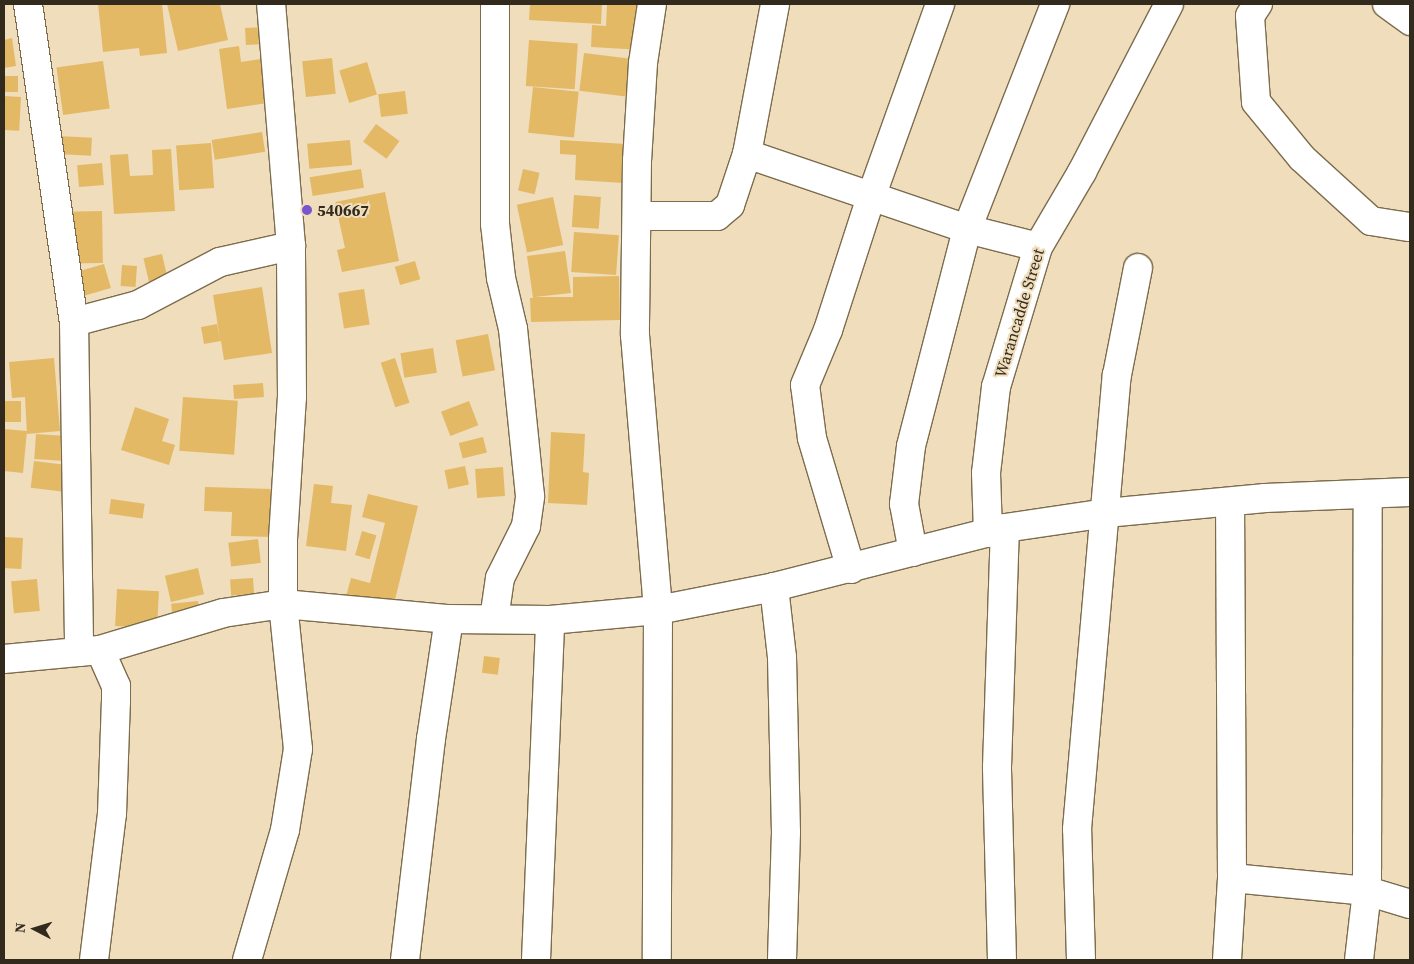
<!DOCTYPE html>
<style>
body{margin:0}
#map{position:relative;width:1414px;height:964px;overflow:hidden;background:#f0ddbc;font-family:"Source Serif 4",serif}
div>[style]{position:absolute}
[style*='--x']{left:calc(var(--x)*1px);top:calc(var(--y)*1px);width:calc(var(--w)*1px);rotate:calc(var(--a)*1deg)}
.building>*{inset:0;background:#e3b966;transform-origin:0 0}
.roads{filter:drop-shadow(1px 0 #7c6c4d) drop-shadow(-1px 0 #7c6c4d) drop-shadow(0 1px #7c6c4d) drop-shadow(0 -1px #7c6c4d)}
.minor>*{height:28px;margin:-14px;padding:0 14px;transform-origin:14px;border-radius:14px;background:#fff}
.dots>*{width:14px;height:14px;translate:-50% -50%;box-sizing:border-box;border:2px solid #f0ddbc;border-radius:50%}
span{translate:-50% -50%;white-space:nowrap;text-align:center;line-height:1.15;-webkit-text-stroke:4px #f0ddbc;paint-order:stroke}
.poi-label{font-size:16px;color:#312a1d;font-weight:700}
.left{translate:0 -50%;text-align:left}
.street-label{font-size:16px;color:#312a1d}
.frame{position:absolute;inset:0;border:5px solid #312a1d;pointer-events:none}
.north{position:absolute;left:10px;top:904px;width:50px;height:50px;-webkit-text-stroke:4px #f0ddbc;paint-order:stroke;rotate:275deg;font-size:14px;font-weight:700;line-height:20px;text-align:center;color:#312a1d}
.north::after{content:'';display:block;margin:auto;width:18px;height:22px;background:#312a1d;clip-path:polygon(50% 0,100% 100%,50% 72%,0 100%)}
</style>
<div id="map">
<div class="building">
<div style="clip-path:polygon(98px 4px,162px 4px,167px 53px,140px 56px,139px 48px,103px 52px)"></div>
<div style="clip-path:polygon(167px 4px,220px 4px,228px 40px,178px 51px)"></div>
<div style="clip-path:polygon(530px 4px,602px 4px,601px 24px,529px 20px)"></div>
<div style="clip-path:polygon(607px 4px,645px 4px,643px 50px,591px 47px,592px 25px,606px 26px)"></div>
<div style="left:264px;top:27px;width:17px;height:19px;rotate:87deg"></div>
<div style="clip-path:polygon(12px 38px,16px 66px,4px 68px,4px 40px)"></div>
<div style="left:529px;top:40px;width:49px;height:46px;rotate:4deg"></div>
<div style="clip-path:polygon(239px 46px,241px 62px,268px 58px,274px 102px,227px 109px,219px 49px)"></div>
<div style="left:584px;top:53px;width:49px;height:38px;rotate:7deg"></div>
<div style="left:332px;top:58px;width:36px;height:30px;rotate:84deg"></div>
<div style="left:103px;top:61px;width:48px;height:47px;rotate:82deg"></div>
<div style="left:367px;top:62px;width:34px;height:29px;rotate:73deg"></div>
<div style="left:4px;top:76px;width:14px;height:16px"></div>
<div style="left:533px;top:87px;width:46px;height:46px;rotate:6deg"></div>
<div style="left:405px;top:91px;width:23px;height:27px;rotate:83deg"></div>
<div style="left:4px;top:96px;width:17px;height:34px;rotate:3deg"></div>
<div style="left:376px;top:124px;width:29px;height:22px;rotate:36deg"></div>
<div style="left:262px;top:132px;width:20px;height:51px;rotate:81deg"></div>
<div style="left:58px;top:136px;width:34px;height:18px;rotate:3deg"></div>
<div style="left:350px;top:140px;width:25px;height:43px;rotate:85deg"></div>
<div style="clip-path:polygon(560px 140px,626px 144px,624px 183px,575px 180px,576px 155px,560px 154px)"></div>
<div style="left:211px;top:143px;width:45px;height:35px;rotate:86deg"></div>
<div style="clip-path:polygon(171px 149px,175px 211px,114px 214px,110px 155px,128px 154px,130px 176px,153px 175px,152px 150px)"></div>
<div style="left:102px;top:163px;width:22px;height:25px;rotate:85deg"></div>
<div style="left:361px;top:169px;width:19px;height:52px;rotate:81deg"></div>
<div style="left:523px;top:169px;width:17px;height:22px;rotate:13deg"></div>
<div style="clip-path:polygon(385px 192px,399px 261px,342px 272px,337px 250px,345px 248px,335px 202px)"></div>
<div style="left:574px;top:195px;width:27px;height:32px;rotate:4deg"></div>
<div style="left:553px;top:197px;width:49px;height:37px;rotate:78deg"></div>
<div style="left:102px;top:211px;width:52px;height:36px;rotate:89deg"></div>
<div style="left:574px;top:232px;width:45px;height:40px;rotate:4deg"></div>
<div style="clip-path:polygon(565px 251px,571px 293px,535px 297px,573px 297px,573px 277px,619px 276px,620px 320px,531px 322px,530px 298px,533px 298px,527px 256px)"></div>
<div style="left:162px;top:254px;width:40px;height:19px;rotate:77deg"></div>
<div style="left:415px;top:261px;width:19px;height:21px;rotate:74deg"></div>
<div style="left:104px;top:264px;width:25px;height:28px;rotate:74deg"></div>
<div style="left:122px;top:265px;width:15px;height:21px;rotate:4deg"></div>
<div style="clip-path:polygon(262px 287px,272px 353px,224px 360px,221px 341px,204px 344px,201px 327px,217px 324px,220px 339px,213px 295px)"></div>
<div style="left:364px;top:289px;width:36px;height:26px;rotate:81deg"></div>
<div style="left:488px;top:334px;width:37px;height:33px;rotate:79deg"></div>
<div style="left:433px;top:348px;width:25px;height:33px;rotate:81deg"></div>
<div style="clip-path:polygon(54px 358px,60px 431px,27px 434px,25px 397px,12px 398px,9px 362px)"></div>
<div style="left:395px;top:358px;width:47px;height:15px;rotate:72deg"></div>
<div style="left:263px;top:383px;width:14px;height:30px;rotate:86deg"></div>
<div style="left:183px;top:397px;width:55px;height:54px;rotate:4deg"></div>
<div style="left:4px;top:401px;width:17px;height:21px"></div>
<div style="left:469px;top:401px;width:26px;height:30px;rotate:69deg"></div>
<div style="clip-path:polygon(135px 407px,169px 419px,162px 441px,175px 445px,169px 465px,121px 450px)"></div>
<div style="clip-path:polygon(4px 429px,27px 431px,23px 473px,4px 471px)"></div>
<div style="clip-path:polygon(551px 432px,585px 434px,583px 472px,589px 473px,587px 505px,548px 503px)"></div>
<div style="left:36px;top:434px;width:30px;height:25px;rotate:4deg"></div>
<div style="left:483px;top:437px;width:16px;height:25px;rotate:76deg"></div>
<div style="left:34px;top:461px;width:31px;height:27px;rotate:7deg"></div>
<div style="left:465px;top:466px;width:19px;height:21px;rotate:78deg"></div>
<div style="left:503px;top:467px;width:29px;height:28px;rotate:86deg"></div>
<div style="clip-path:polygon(314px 484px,333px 486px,331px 503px,352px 505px,346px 551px,306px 546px)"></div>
<div style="clip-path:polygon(205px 487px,274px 489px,273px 537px,231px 536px,232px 512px,204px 511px)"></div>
<div style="clip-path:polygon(368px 494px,418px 506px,391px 616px,344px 604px,351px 578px,370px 583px,385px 523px,362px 517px)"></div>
<div style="left:111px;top:499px;width:34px;height:15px;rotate:8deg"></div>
<div style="left:362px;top:531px;width:15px;height:25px;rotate:16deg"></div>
<div style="left:4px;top:537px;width:19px;height:31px;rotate:3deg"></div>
<div style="left:258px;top:539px;width:24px;height:30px;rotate:83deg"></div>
<div style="left:198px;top:568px;width:27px;height:34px;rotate:77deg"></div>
<div style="left:253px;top:578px;width:16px;height:23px;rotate:86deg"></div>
<div style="left:37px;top:579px;width:32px;height:26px;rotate:85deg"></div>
<div style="left:117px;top:589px;width:42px;height:37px;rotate:3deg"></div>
<div style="left:198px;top:601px;width:18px;height:27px;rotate:84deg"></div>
<div style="left:484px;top:656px;width:16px;height:17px;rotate:7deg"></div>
</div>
<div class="roads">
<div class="minor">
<div style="--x:28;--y:4;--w:321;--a:81.8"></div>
<div style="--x:74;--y:322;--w:330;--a:89.1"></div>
<div style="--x:652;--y:4;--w:60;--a:98.7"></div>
<div style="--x:643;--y:63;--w:97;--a:93.5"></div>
<div style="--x:637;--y:160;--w:175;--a:90.7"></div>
<div style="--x:635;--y:335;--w:276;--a:85.2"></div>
<div style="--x:658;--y:610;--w:350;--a:90.2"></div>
<div style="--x:1258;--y:4;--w:14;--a:124"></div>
<div style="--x:1250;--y:16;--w:86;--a:86"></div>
<div style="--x:1256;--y:102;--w:72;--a:50.6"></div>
<div style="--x:1302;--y:158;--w:93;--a:42.4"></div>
<div style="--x:1371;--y:221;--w:39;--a:9"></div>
<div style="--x:1387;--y:4;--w:29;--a:36"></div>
<div style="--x:747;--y:154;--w:232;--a:18.8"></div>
<div style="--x:967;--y:229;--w:73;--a:14.2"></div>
<div style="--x:637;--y:216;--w:80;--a:0"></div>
<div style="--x:717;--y:216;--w:17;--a:-40"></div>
<div style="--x:730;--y:205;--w:54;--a:-71.6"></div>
<div style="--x:747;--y:154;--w:153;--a:-79.4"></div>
<div style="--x:74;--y:322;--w:66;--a:-14.9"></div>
<div style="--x:138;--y:305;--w:93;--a:-27.7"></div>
<div style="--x:220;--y:262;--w:73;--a:-12.7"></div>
<div style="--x:988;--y:533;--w:60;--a:-91.9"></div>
<div style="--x:986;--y:473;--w:87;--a:-83.4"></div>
<div style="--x:996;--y:387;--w:146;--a:-73.3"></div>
<div style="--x:1038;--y:247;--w:87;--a:-59.6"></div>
<div style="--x:1082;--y:172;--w:189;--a:-62.6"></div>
<div style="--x:913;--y:552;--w:49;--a:-100.6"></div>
<div style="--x:904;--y:504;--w:58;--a:-83.1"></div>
<div style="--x:911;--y:446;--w:224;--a:-75.5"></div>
<div style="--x:967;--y:229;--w:242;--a:-68.6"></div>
<div style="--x:851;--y:569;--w:137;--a:-106.6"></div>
<div style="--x:812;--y:438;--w:53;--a:-97.5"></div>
<div style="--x:805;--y:385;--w:60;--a:-67.3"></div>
<div style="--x:828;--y:330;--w:140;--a:-72.1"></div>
<div style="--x:871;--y:197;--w:205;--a:-70.3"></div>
<div style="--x:774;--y:587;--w:70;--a:83.5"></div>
<div style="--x:782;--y:657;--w:175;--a:88.7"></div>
<div style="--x:786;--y:832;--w:128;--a:91.8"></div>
<div style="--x:494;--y:619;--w:41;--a:-81.7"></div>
<div style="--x:500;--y:578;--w:58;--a:-63.4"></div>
<div style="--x:526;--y:526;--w:30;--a:-82"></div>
<div style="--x:530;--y:496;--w:168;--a:-95.8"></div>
<div style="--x:513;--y:329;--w:52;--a:-103.2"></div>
<div style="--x:501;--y:278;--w:54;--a:-96.3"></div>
<div style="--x:495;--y:224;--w:220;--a:-90"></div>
<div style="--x:4;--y:659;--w:96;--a:-5.4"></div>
<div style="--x:100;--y:650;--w:128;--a:-16.7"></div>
<div style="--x:223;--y:613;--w:61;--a:-8.5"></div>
<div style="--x:283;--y:604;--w:167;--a:5.2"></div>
<div style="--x:449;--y:619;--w:101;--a:0.6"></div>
<div style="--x:550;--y:620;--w:108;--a:-5.3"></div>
<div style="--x:658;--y:610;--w:118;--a:-11.2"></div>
<div style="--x:774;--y:587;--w:238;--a:-14.3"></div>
<div style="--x:1005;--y:528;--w:102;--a:-8.4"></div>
<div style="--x:1106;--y:513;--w:160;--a:-5.4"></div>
<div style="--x:1265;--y:498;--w:145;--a:-2.4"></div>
<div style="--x:1232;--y:878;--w:136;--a:5.5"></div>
<div style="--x:1367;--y:891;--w:45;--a:16.8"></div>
<div style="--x:94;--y:960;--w:147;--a:-83"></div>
<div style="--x:112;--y:814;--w:112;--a:-88"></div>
<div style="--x:116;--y:702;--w:16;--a:-90"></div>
<div style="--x:116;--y:686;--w:39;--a:-114"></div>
<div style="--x:247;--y:960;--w:135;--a:-73.7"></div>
<div style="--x:285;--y:830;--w:82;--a:-80.9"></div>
<div style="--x:298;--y:749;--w:146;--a:-95.9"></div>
<div style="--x:283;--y:604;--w:65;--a:-90"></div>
<div style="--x:283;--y:539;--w:142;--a:-86.4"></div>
<div style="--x:292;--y:397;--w:151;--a:-90.4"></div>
<div style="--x:291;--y:246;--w:243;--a:-94.7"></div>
<div style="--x:405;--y:960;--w:223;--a:-83.3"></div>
<div style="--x:431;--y:739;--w:121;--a:-81.5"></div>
<div style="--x:536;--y:960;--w:340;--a:-87.6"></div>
<div style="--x:1002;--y:960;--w:193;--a:-91.5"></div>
<div style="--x:997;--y:767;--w:239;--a:-88.1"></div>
<div style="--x:1081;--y:960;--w:131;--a:-91.7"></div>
<div style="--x:1077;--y:829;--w:456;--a:-85"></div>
<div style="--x:1117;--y:375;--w:109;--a:-78.9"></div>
<div style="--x:1227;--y:960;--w:82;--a:-86.5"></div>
<div style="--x:1232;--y:878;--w:375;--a:-90.3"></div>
<div style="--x:1359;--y:960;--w:69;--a:-83.4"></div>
<div style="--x:1367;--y:891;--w:397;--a:-89.9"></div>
</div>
</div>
<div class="dots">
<div style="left:307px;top:210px;background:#7854cd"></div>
</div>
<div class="poi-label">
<span class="left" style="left:317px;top:210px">540667</span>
</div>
<div class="street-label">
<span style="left:1019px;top:313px;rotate:-73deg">Warancadde Street</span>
</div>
<div class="frame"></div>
<div class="north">N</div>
</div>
